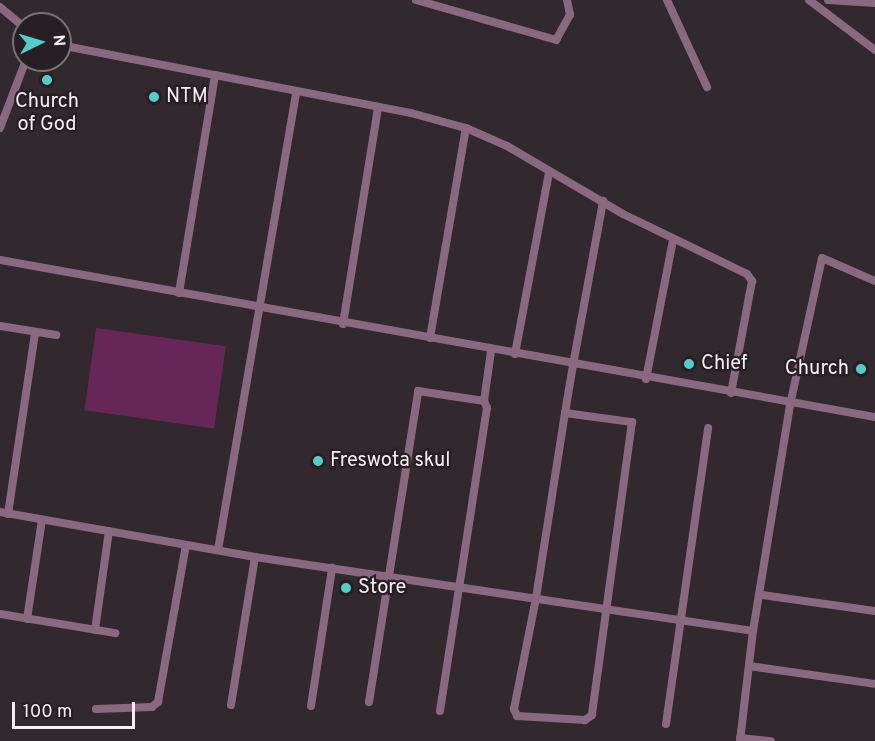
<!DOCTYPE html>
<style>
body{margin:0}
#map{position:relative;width:875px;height:741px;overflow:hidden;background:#31292e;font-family:Overpass,sans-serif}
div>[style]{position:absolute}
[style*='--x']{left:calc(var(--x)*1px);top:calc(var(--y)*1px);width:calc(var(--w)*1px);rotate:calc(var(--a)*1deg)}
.green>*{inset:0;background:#662758;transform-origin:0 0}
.minor>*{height:8px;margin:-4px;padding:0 4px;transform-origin:4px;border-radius:4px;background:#8a6980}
.dots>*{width:16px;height:16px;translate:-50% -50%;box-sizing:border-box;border:3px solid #271f24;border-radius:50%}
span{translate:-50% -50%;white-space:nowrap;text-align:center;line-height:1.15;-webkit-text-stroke:4.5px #271f24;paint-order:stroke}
.poi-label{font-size:20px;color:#f5f0f3}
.left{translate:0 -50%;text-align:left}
.right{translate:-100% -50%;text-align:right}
.north{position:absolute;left:12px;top:12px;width:60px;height:60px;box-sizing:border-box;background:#271f24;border:2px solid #797377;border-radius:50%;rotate:85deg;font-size:16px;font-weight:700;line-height:24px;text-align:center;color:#f5f0f3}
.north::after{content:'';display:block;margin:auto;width:21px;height:27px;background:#53cdc9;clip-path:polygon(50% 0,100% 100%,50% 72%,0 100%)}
.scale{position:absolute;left:12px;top:702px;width:123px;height:27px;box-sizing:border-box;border:3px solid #f5f0f3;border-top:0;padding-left:8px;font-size:18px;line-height:21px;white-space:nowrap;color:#f5f0f3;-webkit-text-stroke:4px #271f24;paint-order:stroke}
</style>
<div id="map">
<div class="green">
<div style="left:96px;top:328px;width:131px;height:83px;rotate:8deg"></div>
</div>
<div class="minor">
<div style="--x:416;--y:0;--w:146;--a:15.9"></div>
<div style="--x:556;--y:40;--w:29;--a:-61"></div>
<div style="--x:570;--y:15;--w:15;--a:-101"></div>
<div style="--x:667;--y:0;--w:96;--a:65.3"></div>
<div style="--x:809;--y:0;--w:83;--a:37.1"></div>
<div style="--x:828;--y:0;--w:47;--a:3.7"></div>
<div style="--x:0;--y:7;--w:31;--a:40"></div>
<div style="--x:60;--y:45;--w:158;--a:11"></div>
<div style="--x:0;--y:128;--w:73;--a:-69.1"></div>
<div style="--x:0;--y:260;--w:889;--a:10.17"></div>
<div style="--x:179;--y:293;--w:221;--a:-80.6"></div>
<div style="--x:215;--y:75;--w:200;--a:11"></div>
<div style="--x:411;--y:113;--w:57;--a:15.3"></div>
<div style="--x:466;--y:128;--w:45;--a:23.7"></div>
<div style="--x:507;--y:146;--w:134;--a:30.4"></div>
<div style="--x:623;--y:214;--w:138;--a:25.8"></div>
<div style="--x:747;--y:274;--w:9;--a:54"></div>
<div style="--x:752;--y:281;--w:114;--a:100.6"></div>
<div style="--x:343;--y:324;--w:220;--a:-80.8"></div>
<div style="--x:0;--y:326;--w:57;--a:9.1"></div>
<div style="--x:430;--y:338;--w:213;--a:-80.3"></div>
<div style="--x:515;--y:354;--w:185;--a:-79.4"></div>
<div style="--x:646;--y:379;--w:142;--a:-79"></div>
<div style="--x:565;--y:413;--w:68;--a:7.7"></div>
<div style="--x:632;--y:422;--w:296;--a:97.8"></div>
<div style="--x:592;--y:715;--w:9;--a:144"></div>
<div style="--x:585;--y:720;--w:68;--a:-176.6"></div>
<div style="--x:517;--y:716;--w:8;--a:-113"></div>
<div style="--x:514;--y:709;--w:113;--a:-78.8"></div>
<div style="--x:536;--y:598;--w:187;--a:-81.1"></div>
<div style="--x:565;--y:413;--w:49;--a:-80.5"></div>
<div style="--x:573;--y:365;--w:167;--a:-79.6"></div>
<div style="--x:0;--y:512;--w:259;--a:10"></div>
<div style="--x:255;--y:557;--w:503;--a:8.45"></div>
<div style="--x:8;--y:514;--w:183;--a:-81.5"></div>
<div style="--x:218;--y:550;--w:464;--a:-80.3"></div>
<div style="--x:762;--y:595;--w:114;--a:8.1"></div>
<div style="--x:0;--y:614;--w:117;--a:9.4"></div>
<div style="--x:27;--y:619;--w:100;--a:-81.4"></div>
<div style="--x:95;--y:630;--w:100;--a:-82"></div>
<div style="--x:749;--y:666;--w:127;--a:8.1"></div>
<div style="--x:369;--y:702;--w:315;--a:-81"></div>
<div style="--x:418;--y:391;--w:67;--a:8.6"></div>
<div style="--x:231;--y:705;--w:150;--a:-80.8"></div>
<div style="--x:311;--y:706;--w:140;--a:-81.3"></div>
<div style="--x:96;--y:709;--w:56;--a:-2"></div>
<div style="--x:152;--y:707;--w:8;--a:-40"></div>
<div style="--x:158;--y:702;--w:159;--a:-79.9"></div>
<div style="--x:440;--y:711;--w:307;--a:-81.2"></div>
<div style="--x:487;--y:408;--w:8;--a:-113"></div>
<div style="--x:484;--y:401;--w:50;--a:-82"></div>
<div style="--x:666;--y:724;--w:299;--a:-81.9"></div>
<div style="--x:740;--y:738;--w:31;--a:6"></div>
<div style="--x:740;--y:741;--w:111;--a:-83.3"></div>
<div style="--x:753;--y:631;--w:229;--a:-80.7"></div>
<div style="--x:790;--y:405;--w:150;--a:-77.7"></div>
<div style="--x:822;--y:258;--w:58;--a:23.5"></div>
</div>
<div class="dots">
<div style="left:47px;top:80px;background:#53cdc9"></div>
<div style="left:154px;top:97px;background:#53cdc9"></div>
<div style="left:689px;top:364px;background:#53cdc9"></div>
<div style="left:861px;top:369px;background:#53cdc9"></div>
<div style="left:318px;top:461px;background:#53cdc9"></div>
<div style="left:346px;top:588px;background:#53cdc9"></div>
</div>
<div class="poi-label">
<span class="left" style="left:166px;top:97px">NTM</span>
<span style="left:47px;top:114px">Church<br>of God</span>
<span class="left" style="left:701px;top:364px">Chief</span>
<span class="right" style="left:849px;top:369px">Church</span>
<span class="left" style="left:330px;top:461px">Freswota skul</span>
<span class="left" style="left:358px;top:588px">Store</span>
</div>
<div class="north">N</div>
<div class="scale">100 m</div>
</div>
